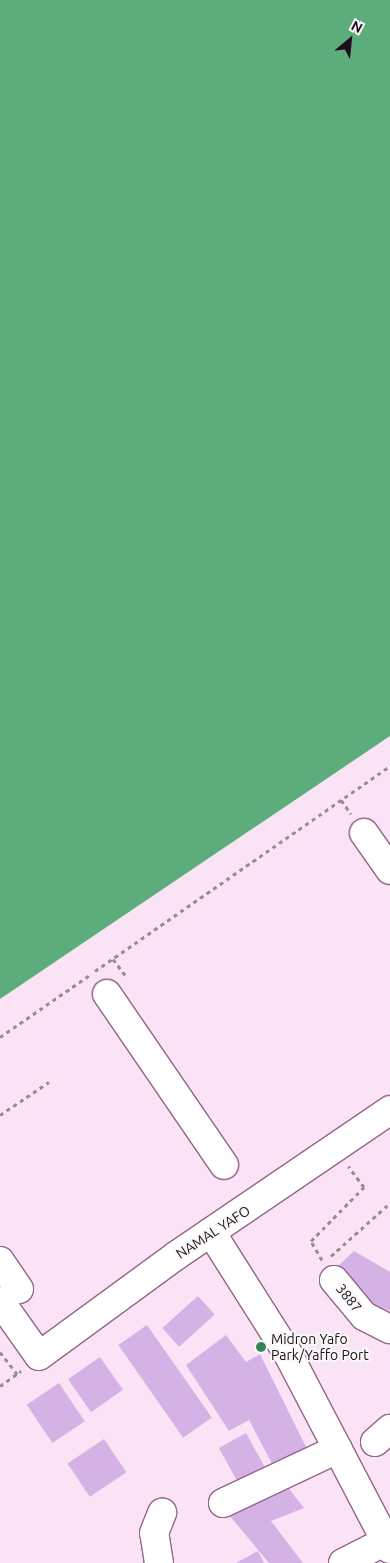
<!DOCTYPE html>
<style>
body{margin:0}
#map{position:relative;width:390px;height:1563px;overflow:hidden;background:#fae3f4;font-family:Ubuntu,sans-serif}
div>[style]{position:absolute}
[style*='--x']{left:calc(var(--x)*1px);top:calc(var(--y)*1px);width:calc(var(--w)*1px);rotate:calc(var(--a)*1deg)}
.water>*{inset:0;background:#5dac7b}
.building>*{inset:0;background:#d5b2e6;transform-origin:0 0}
.path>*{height:3px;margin-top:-1.5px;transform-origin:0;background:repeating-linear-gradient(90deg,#9d8898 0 4px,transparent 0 8px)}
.roads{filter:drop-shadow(1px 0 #946489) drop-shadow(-1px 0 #946489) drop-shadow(0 1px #946489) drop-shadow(0 -1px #946489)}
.minor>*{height:28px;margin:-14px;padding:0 14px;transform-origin:14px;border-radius:14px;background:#fff}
.dots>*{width:14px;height:14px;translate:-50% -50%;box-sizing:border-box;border:2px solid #f8f8f8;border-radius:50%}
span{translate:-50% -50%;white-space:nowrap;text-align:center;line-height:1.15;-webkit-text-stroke:4px #f8f8f8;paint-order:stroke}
.street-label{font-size:14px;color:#200d1c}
.poi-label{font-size:14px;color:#200d1c}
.left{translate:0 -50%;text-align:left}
.north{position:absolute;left:325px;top:15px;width:50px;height:50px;-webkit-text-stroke:4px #f8f8f8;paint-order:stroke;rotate:28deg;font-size:14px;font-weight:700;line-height:20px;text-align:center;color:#200d1c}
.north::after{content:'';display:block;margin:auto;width:18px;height:22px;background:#200d1c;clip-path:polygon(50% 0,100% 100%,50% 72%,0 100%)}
</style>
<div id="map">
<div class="water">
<div style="clip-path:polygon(0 0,390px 0,390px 736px,0 999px)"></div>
</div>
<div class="building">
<div style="clip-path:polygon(354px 1251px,390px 1272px,390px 1311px,358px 1299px,336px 1268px)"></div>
<div style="left:198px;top:1296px;width:25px;height:48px;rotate:48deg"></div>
<div style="left:147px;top:1325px;width:113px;height:35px;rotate:55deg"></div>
<div style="clip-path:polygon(226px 1335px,246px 1362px,260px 1354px,309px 1453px,276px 1471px,249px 1420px,229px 1431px,186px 1365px)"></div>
<div style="left:100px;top:1357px;width:40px;height:39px;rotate:55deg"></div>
<div style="left:59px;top:1383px;width:46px;height:39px;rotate:56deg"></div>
<div style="left:246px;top:1433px;width:41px;height:31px;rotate:61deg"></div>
<div style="left:104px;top:1439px;width:40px;height:44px;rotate:56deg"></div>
<div style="clip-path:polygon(286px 1485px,304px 1508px,271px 1521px,303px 1563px,269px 1563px,225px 1510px)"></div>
<div style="clip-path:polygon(258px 1551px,264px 1563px,236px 1563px)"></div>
</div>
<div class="path">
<div style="--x:341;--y:800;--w:17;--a:54"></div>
<div style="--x:113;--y:959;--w:21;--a:53"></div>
<div style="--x:95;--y:971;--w:359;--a:-34.8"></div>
<div style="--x:0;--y:1037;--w:109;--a:-34.6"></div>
<div style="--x:0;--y:1115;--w:59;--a:-34"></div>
<div style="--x:331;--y:1256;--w:79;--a:-41.9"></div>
<div style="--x:322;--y:1260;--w:22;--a:-120"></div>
<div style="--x:311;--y:1241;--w:76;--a:-45.5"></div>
<div style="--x:364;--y:1187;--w:26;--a:-127"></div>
<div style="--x:0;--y:1352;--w:28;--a:52"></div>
<div style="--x:0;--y:1386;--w:26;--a:-36"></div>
</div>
<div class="roads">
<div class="minor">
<div style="--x:364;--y:833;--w:45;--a:54.9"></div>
<div style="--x:107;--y:994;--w:207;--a:55.6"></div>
<div style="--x:211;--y:1232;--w:144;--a:57.7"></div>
<div style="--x:288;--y:1354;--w:220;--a:62.4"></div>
<div style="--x:0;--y:1261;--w:34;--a:56"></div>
<div style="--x:334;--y:1280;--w:47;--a:50.2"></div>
<div style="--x:364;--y:1316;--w:29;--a:27"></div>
<div style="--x:0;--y:1301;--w:67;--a:54.7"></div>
<div style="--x:39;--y:1356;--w:171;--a:-36.2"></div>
<div style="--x:177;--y:1255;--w:258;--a:-34.2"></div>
<div style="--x:375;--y:1442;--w:20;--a:-41"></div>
<div style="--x:223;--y:1503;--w:127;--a:-25.2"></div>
<div style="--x:159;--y:1563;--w:30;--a:-99"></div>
<div style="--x:154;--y:1533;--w:22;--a:-68"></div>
<div style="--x:343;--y:1563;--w:53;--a:-27.1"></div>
</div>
</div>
<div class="dots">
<div style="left:261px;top:1347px;background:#358657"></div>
</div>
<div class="street-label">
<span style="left:213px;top:1232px;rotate:-33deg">NAMAL YAFO</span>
<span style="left:349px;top:1298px;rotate:51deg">3887</span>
</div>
<div class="poi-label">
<span class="left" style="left:271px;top:1347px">Midron Yafo<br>Park/Yaffo Port</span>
</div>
<div class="north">N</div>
</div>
